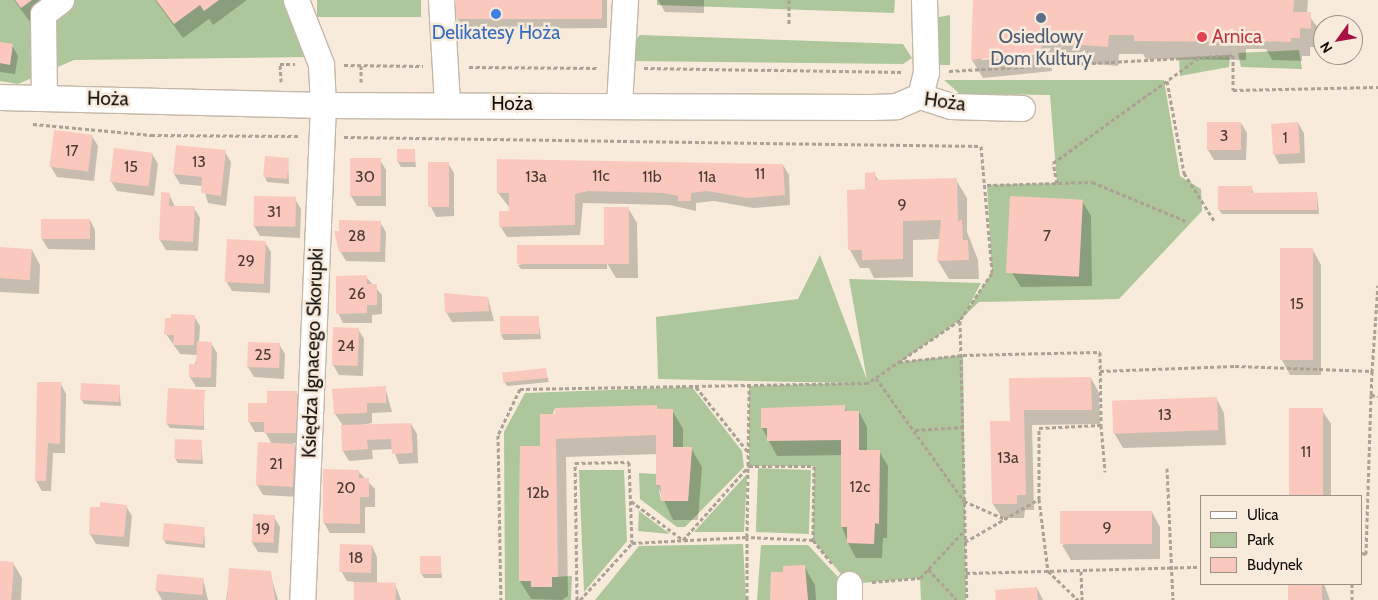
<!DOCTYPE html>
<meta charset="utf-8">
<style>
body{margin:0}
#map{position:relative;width:1378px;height:600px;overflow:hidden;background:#f8ebdc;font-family:Cabin,sans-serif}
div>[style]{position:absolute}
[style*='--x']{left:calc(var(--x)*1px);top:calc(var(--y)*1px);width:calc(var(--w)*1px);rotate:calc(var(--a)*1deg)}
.green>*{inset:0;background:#aec69b;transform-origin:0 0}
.shadow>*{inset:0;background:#0003}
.building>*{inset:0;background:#fbc8be;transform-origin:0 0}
.path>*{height:3px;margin-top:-1.5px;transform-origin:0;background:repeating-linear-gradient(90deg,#aba195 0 4px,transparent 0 6.5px)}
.roads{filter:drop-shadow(1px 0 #c4b7a8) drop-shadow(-1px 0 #c4b7a8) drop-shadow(0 1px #c4b7a8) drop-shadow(0 -1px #c4b7a8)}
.minor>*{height:25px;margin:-12.5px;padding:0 12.5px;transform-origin:12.5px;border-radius:12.5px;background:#fff}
.dots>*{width:14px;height:14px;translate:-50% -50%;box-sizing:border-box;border:2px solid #f8ebdc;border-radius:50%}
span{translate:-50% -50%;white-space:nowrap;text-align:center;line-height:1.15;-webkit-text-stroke:5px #f8ebdc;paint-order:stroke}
.number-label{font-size:16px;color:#4a3a34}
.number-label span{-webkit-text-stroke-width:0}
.shop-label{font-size:19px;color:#366cbe}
.service-label{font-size:19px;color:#4e5e75}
.health-label{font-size:19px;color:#be3a42}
.left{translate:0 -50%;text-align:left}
.street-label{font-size:19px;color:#0f0b06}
.legend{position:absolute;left:1200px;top:495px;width:162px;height:90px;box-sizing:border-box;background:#f8ebdc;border:1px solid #9b9186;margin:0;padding:6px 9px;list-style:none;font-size:15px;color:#0f0b06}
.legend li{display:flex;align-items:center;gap:10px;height:25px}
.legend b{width:25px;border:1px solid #9b9186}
.north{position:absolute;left:1313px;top:15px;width:50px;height:50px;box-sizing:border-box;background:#f8ebdc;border:1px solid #9b9186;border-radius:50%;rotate:238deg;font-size:14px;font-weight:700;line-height:20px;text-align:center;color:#0f0b06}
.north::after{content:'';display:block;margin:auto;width:18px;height:22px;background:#a71143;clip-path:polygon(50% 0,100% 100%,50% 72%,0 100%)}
</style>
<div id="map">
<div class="green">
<div style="clip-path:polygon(0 0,289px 0,307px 57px,74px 60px,18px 84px,0 81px)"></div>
<div style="left:317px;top:0;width:104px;height:17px"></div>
<div style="clip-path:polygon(657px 0,895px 0,894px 13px,657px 5px)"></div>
<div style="clip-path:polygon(950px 15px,950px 65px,937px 65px,934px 18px)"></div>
<div style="clip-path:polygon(640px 35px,903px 44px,912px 58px,903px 64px,630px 61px,632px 43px)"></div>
<div style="clip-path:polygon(1299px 50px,1302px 69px,1241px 67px,1238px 53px)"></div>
<div style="clip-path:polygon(1230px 55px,1229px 67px,1180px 76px,1179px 58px)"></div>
<div style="clip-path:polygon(944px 80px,1164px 80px,1180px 176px,1201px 189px,1202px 211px,1119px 299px,979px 302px,960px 320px,900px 362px,963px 355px,966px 600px,921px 600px,920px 578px,849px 584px,813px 540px,814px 466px,749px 466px,749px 386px,850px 383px,658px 379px,656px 317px,798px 299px,820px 255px,867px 380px,849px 279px,981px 283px,965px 313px,992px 273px,987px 185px,1057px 183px,1050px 95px,960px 94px)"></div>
<div style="clip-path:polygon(692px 387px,742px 451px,744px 467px,685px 527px,677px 527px,640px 499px,639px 473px,656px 474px,661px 501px,688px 501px,692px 447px,673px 447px,673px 409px,555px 408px,540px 446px,520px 447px,519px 581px,531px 581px,531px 587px,552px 587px,552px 577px,572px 576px,571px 600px,505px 600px,504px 432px,525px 393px)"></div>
<div style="clip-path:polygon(579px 470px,624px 470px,627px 541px,584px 592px)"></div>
<div style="left:811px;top:470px;width:64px;height:53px;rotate:92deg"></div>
<div style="clip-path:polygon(747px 474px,744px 532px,694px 532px)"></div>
<div style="clip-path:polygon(639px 511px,670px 534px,638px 531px)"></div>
<div style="clip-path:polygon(743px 544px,746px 600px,595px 600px,639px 546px)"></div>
<div style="clip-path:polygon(761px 545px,808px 545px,838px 577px,836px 600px,757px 600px)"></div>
</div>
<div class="shadow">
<div style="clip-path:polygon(14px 0,70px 0,57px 3px,30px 22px)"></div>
<div style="clip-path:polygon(155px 0,247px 0,213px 25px,209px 19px,183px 38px)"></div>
<div style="clip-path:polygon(457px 0,607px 0,607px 28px,463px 29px,457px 18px)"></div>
<div style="clip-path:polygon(658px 0,704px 0,704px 13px,665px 12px)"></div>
<div style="clip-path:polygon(evenodd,975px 0,1308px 0,1307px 13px,1321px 32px,1321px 47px,1310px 47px,1310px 56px,1302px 56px,1302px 61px,1272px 60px,1266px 49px,1246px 49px,1246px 60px,1146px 59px,1143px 54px,1119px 54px,1118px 66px,1051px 60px,1052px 71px,983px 78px,972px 60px,975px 0,1048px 50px,1048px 53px,982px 60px,982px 57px,1048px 50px)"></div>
<div style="clip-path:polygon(0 44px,12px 45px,18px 56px,15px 74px,0 72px)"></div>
<div style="clip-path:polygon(1241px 123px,1247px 133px,1246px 160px,1214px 160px,1208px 150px)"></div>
<div style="clip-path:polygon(1298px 123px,1304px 133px,1305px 163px,1279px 164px,1274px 154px)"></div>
<div style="clip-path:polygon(92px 136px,98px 146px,94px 181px,57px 177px,51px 167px)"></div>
<div style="clip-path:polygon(414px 150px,416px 167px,401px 167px,398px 162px)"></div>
<div style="clip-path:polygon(225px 152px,231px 162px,226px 206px,208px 203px,203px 186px,180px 184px,174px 174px)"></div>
<div style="clip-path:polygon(152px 154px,158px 164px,154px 196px,117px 191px,111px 181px)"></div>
<div style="clip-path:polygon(288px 160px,289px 184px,267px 182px,265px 177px)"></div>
<div style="clip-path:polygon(380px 160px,386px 170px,386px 206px,357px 206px,351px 196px)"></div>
<div style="clip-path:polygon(498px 160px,783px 165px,789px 175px,790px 205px,754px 208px,714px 201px,696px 203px,696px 211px,670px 205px,583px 203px,580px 235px,507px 237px,501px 227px,510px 208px,498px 193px)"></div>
<div style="clip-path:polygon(448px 163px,454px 173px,454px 216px,436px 217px,431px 207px)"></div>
<div style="clip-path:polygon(874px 174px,879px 181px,956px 180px,967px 198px,967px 232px,978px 260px,979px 279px,949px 279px,938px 261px,940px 239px,913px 240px,913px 277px,874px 278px,869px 268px,860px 268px,850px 250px)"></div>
<div style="clip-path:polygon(1251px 187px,1254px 194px,1317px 193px,1319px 214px,1222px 214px,1219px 210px)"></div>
<div style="clip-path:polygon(169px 194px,175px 207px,194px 208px,200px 218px,198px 251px,166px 250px,160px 240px)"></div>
<div style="clip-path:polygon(295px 199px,301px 209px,300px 238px,260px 236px,254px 226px)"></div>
<div style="clip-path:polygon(1082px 201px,1091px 216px,1092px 286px,1021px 287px,1012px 273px)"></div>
<div style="clip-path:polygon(628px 208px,637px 223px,638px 278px,616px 278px,607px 263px,607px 269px,521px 269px,518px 265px,604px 246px,607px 251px)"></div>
<div style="clip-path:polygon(42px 220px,90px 220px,95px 230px,95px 250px,48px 249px,42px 239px)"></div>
<div style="clip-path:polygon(380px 222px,386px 232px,385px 262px,346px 261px,340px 251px)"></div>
<div style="clip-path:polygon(265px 242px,271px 252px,270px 293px,232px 291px,226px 281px)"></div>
<div style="clip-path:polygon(0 248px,32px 250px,40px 265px,39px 294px,0 292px)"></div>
<div style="clip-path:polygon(1313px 250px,1321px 265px,1321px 375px,1290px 375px,1282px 360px)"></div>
<div style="clip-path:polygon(366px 277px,382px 295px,382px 314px,372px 315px,372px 323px,343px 323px,338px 313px)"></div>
<div style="clip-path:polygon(488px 298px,494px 321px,452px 322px,446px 312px)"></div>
<div style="clip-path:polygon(194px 316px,200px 326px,199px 342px,211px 343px,217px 353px,216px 387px,196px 387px,190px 377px,198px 355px,180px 354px,166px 334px,172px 320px)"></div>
<div style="clip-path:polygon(538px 317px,541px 339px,504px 340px,501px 335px)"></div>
<div style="clip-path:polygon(358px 329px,364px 339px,363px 376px,339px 375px,333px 365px)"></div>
<div style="clip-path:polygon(249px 343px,279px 344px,285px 354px,284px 379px,254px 377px,248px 367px)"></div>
<div style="clip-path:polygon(545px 369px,549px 382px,507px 386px,504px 381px)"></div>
<div style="clip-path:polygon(1091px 378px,1099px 393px,1100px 424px,1032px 425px,1034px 510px,1025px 510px,1024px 518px,1002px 518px,993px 504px,1011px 422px,1010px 379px)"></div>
<div style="clip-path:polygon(61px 384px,66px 394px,65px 453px,53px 453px,51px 491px,42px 491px,36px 481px)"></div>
<div style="clip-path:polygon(119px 386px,121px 406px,84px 404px,81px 399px)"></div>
<div style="clip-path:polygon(385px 387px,392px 412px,372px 413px,372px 423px,356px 426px,411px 424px,417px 434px,418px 463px,399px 464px,393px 449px,372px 450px,373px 459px,349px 461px,343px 451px,342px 424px,335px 414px)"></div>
<div style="clip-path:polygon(204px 392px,204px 430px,170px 428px,167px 424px)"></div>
<div style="clip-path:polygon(296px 392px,302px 402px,302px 443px,293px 443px,301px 455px,299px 497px,263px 495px,257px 485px,272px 444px,265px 432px,255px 432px,249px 422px,249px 404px,268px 404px)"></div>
<div style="clip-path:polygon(1216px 398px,1224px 413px,1226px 445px,1123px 448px,1114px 433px,1114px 401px)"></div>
<div style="clip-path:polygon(844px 407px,847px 412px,859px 412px,867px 427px,867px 451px,879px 451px,888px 466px,887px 538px,883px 538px,882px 558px,856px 558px,848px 543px,842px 527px,842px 455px,777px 456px,762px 428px,762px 409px)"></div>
<div style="clip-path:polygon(672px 410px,683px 429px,683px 448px,691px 448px,702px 467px,698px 520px,673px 520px,657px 485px,657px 454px,566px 457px,568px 596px,562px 600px,531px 599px,520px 581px,542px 448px,542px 415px)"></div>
<div style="clip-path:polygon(1291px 410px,1322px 410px,1331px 424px,1331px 496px,1290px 496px)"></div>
<div style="clip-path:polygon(201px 441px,203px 464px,178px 463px,175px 458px)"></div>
<div style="clip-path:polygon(358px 471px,375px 489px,375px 507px,365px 507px,365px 533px,330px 533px,324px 523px)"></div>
<div style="clip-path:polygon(126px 506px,132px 516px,129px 547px,96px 544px,90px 534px)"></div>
<div style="clip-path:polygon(1152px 512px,1160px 527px,1160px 559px,1071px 560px,1062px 545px)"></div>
<div style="clip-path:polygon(274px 517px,280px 527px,278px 553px,258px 552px,252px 542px)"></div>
<div style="clip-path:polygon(204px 528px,205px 548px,166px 544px,164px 540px)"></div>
<div style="clip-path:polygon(372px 546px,377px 557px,377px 584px,395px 584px,401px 600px,355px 600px,355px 582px,347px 581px,341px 571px)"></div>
<div style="clip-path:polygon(440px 557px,442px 578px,424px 578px,421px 573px)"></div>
<div style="clip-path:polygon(0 563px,13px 563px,22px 578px,21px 600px,0 600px)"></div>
<div style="clip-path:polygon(804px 566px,815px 585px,816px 600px,772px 600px)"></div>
<div style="clip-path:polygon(231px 569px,270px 573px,278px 600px,226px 600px)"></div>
<div style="clip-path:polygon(203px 579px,208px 600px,162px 600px,157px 591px)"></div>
<div style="clip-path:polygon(1290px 584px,1324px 584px,1330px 600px,1290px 600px)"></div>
<div style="clip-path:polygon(1037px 588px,1043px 600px,997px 600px)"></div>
</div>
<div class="building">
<div style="clip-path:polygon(15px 0,32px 0,21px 8px)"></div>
<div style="clip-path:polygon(156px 0,219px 0,204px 11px,200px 5px,174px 24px)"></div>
<div style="left:456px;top:0;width:146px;height:19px"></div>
<div style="clip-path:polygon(973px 0,1294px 0,1293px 12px,1311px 12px,1311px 29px,1300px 28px,1300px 38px,1291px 38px,1291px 42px,1260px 41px,1260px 31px,1236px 30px,1236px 42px,1134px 41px,1134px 35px,1109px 35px,1108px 47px,1041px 42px,1042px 52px,971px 60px)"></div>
<div style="clip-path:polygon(0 42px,13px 44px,10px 65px,0 63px)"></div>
<div style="left:1207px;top:122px;width:34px;height:28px"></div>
<div style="left:1298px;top:122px;width:31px;height:27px;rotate:86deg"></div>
<div style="left:54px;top:130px;width:39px;height:37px;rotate:7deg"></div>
<div style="clip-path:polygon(176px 145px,226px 150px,221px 196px,201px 193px,202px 177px,173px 174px)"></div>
<div style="left:114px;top:148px;width:39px;height:34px;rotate:7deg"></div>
<div style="left:397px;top:149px;width:18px;height:13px"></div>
<div style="left:265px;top:156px;width:24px;height:21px;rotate:5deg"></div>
<div style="left:350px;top:158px;width:31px;height:38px"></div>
<div style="clip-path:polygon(497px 159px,783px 164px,785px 195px,748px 198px,707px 191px,691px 193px,691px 201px,678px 201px,678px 196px,664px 193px,588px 191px,575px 194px,575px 225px,499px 227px,499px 211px,509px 211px,509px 193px,497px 193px)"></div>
<div style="left:428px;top:162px;width:21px;height:45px"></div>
<div style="clip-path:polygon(875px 172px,876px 180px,957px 178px,958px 221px,962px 220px,963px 240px,968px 240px,969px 260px,937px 261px,941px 220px,903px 221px,903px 259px,862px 260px,862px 250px,848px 250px,847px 190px,865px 189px,865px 173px)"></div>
<div style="clip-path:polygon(1218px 186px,1252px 186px,1252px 193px,1317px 192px,1317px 210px,1218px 210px)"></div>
<div style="clip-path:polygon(161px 192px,170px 193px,169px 206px,195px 206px,193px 242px,159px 240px)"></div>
<div style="left:254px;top:196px;width:42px;height:30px;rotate:1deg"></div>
<div style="left:1010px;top:196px;width:73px;height:77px;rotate:3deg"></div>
<div style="left:604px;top:207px;width:25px;height:57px"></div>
<div style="left:41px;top:219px;width:49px;height:20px"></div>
<div style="clip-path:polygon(339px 220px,381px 221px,380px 252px,339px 252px,334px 231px,339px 231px)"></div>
<div style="left:227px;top:239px;width:39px;height:43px;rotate:3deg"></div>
<div style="left:605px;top:245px;width:19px;height:88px;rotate:90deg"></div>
<div style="left:0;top:247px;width:32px;height:31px;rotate:4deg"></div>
<div style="left:1280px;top:248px;width:33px;height:112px"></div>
<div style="clip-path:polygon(367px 275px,367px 284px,377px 284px,377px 305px,367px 305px,367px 313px,336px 314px,336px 276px)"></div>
<div style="clip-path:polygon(444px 293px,488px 297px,489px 311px,445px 313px)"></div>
<div style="clip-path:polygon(171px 314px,195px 315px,194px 345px,173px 345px,174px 335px,164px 335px,165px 318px,171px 318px)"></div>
<div style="left:539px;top:316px;width:18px;height:39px;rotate:90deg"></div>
<div style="left:333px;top:327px;width:26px;height:38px;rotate:2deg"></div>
<div style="clip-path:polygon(197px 341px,212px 342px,211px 378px,189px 377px,189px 364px,196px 364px)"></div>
<div style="left:248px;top:342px;width:32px;height:25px;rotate:2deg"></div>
<div style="left:546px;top:368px;width:10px;height:44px;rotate:84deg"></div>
<div style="clip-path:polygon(1091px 377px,1092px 410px,1024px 410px,1026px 495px,1017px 495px,1017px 504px,992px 504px,990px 421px,1010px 421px,1009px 378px)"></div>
<div style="clip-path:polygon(37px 382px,61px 382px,60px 444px,48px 443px,46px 481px,35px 481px)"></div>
<div style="left:81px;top:383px;width:39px;height:17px;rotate:3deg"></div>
<div style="clip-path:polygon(386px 386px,386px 403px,367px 403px,367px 413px,334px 414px,332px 389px)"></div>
<div style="left:168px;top:388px;width:37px;height:36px;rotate:3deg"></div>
<div style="clip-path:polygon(267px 391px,297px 391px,297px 433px,264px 433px,264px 422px,248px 422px,248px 403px,267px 403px)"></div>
<div style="left:1217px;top:397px;width:33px;height:105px;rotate:88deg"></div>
<div style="clip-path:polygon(657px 405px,657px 409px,673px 409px,673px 447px,692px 447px,688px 501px,661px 501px,661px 485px,656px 485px,656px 435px,556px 439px,558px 577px,552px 577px,552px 587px,531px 587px,531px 581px,519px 581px,520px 446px,540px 446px,540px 414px,555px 414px,555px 408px)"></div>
<div style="clip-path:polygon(845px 405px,845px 411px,859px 411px,859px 450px,880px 450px,879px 524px,875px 523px,874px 544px,847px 543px,847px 527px,841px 527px,841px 440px,767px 441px,767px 428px,761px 428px,761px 408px)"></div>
<div style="left:1289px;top:408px;width:34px;height:88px"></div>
<div style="clip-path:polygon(411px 423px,413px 453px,392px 454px,391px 439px,367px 440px,368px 449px,342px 451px,341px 425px)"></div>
<div style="left:175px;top:439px;width:27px;height:20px;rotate:2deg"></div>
<div style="left:258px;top:442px;width:37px;height:43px;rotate:3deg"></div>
<div style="clip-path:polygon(323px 469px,359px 470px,359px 478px,369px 478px,369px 497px,360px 497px,360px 524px,323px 523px)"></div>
<div style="clip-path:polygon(100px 502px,127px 505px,124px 537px,89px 534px,90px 507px,100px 507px)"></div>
<div style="left:1152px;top:511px;width:33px;height:92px;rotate:90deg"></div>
<div style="left:253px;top:514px;width:22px;height:28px;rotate:3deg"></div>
<div style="left:164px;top:523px;width:41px;height:17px;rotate:6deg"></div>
<div style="left:340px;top:544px;width:32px;height:28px;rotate:2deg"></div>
<div style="left:420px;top:556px;width:21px;height:18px"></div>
<div style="left:0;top:561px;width:14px;height:39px;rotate:4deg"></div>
<div style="clip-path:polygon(805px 565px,808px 600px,770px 600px,771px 572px,783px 572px,783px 566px)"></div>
<div style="clip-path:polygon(229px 568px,271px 571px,275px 600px,227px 600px)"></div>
<div style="left:157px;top:574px;width:47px;height:17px;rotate:5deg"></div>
<div style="left:354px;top:582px;width:42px;height:18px;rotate:1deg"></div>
<div style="left:1288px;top:584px;width:34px;height:16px"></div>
<div style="left:1037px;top:587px;width:13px;height:42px;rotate:86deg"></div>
</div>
<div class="path">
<div style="--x:789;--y:0;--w:25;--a:90"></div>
<div style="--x:344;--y:65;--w:79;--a:0.7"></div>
<div style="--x:469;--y:67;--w:129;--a:0.4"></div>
<div style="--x:644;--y:68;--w:259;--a:0.9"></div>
<div style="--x:949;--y:71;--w:284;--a:-3.2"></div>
<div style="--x:1233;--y:55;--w:35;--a:90"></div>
<div style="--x:1233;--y:90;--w:145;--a:-1.2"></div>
<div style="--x:1167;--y:81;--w:94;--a:79.5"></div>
<div style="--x:1184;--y:173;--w:58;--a:57.7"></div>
<div style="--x:281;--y:82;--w:18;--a:-93"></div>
<div style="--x:280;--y:64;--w:15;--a:0"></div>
<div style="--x:361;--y:82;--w:16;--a:-90"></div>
<div style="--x:33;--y:124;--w:119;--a:5.3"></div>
<div style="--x:151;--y:135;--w:148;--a:0.4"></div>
<div style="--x:344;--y:137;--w:637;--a:0.81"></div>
<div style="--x:981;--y:146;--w:127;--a:85"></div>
<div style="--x:992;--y:273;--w:57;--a:124.2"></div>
<div style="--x:960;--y:320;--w:112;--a:145.6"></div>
<div style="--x:868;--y:383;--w:348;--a:179"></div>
<div style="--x:520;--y:389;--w:51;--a:115.6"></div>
<div style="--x:498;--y:435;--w:165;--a:89"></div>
<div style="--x:1057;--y:183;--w:20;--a:-101"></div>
<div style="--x:1053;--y:163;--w:181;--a:-35.8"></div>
<div style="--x:987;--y:185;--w:105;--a:-1.6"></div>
<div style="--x:1092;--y:182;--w:104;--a:22.6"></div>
<div style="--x:960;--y:321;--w:279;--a:88.6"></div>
<div style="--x:899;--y:362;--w:64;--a:-6.2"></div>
<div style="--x:963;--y:355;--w:137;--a:-1.3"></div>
<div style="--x:1100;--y:352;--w:73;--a:89.2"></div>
<div style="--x:1100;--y:371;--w:135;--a:-2.1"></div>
<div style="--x:1235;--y:366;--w:137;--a:2.1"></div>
<div style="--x:1372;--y:371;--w:24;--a:92"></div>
<div style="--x:1371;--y:395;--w:7;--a:8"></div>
<div style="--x:1372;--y:372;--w:87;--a:-86.1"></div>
<div style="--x:876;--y:378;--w:151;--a:54.4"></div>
<div style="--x:964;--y:501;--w:45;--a:23.7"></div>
<div style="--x:696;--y:387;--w:83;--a:51.3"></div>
<div style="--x:915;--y:430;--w:48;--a:-3.6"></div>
<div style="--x:1167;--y:468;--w:132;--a:87.4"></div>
<div style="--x:1039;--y:499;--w:73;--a:82.9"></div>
<div style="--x:1048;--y:571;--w:42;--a:44"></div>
<div style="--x:631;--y:501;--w:65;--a:36.9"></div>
<div style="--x:683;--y:540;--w:99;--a:-48.3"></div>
<div style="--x:749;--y:466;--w:65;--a:0"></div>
<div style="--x:814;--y:466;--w:74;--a:90.8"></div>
<div style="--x:813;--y:540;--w:66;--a:-177.4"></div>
<div style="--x:747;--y:537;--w:63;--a:90"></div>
<div style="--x:813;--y:540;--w:33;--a:51"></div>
<div style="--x:965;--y:542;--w:86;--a:-30.2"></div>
<div style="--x:1039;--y:499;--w:71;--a:-90"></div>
<div style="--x:1039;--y:428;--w:62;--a:-2.8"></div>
<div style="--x:1101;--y:425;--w:47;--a:85.1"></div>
<div style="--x:1362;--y:553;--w:4;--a:14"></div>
<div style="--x:1366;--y:554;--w:159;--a:-88.2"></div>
<div style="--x:928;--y:569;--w:42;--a:46.9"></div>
<div style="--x:1081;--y:571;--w:29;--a:88"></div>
<div style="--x:966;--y:573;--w:236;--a:-1.5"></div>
<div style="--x:872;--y:582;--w:48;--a:-4.8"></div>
<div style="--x:920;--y:578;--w:64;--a:-46.9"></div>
<div style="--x:577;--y:600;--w:137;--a:-90.8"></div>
<div style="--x:575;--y:463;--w:54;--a:-1.1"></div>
<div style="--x:629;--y:462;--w:81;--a:87.9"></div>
<div style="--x:580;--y:600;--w:77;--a:-47.6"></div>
<div style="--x:632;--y:543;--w:115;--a:-3"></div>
<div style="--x:747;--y:537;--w:151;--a:-89.2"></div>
<div style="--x:1352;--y:600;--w:16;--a:-90"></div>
</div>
<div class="roads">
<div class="minor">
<div style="--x:296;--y:0;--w:69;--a:68.7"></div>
<div style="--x:321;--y:64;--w:41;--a:87.2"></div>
<div style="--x:323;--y:105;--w:495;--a:92.4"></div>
<div style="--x:441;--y:0;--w:104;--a:86.7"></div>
<div style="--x:920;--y:96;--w:25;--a:-76"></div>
<div style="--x:926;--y:72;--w:72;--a:-91.6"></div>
<div style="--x:0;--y:97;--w:323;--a:1.4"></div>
<div style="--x:323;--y:105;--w:549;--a:0.21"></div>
<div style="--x:872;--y:107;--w:24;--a:-2"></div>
<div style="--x:896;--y:106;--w:26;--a:-23"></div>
<div style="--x:920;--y:96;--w:32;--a:18"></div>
<div style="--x:950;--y:106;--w:72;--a:1.6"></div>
<div style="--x:44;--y:98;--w:84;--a:-90.7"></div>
<div style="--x:43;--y:14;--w:23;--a:-38"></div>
<div style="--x:619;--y:105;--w:105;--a:-86.7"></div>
<div style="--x:849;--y:600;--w:16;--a:-90"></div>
</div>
</div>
<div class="dots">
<div style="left:496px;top:14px;background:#3f7fe0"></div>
<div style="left:1041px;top:18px;background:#5c6f8a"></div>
<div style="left:1202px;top:37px;background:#e0444e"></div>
</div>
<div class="number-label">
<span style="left:1224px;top:136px">3</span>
<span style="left:1285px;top:138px">1</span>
<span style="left:72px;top:151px">17</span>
<span style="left:199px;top:162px">13</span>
<span style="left:131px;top:167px">15</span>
<span style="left:760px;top:174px">11</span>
<span style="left:601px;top:176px">11c</span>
<span style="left:365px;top:177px">30</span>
<span style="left:536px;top:177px">13a</span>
<span style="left:652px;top:177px">11b</span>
<span style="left:707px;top:177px">11a</span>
<span style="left:902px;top:205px">9</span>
<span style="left:274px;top:212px">31</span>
<span style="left:357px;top:236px">28</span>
<span style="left:1047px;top:236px">7</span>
<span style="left:246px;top:261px">29</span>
<span style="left:357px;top:294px">26</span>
<span style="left:1297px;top:304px">15</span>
<span style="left:346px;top:346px">24</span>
<span style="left:263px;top:355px">25</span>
<span style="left:1165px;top:415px">13</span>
<span style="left:1306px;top:452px">11</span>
<span style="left:1008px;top:458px">13a</span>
<span style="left:276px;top:464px">21</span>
<span style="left:860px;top:487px">12c</span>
<span style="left:346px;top:488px">20</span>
<span style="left:538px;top:493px">12b</span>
<span style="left:1107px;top:528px">9</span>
<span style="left:263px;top:529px">19</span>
<span style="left:356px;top:558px">18</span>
</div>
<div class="shop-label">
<span style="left:496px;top:33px">Delikatesy Hoża</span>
</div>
<div class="service-label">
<span style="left:1041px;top:48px">Osiedlowy<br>Dom Kultury</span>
</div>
<div class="health-label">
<span class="left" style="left:1212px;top:37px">Arnica</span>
</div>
<div class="street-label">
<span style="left:108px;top:99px;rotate:1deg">Hoża</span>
<span style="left:945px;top:102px;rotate:8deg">Hoża</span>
<span style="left:512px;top:104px">Hoża</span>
<span style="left:313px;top:353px;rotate:-88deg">Księdza Ignacego Skorupki</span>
</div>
<ul class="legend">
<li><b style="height:6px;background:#fff"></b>Ulica</li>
<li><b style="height:14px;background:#aec69b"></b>Park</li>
<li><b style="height:14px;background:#fbc8be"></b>Budynek</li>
</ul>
<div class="north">N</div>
</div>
